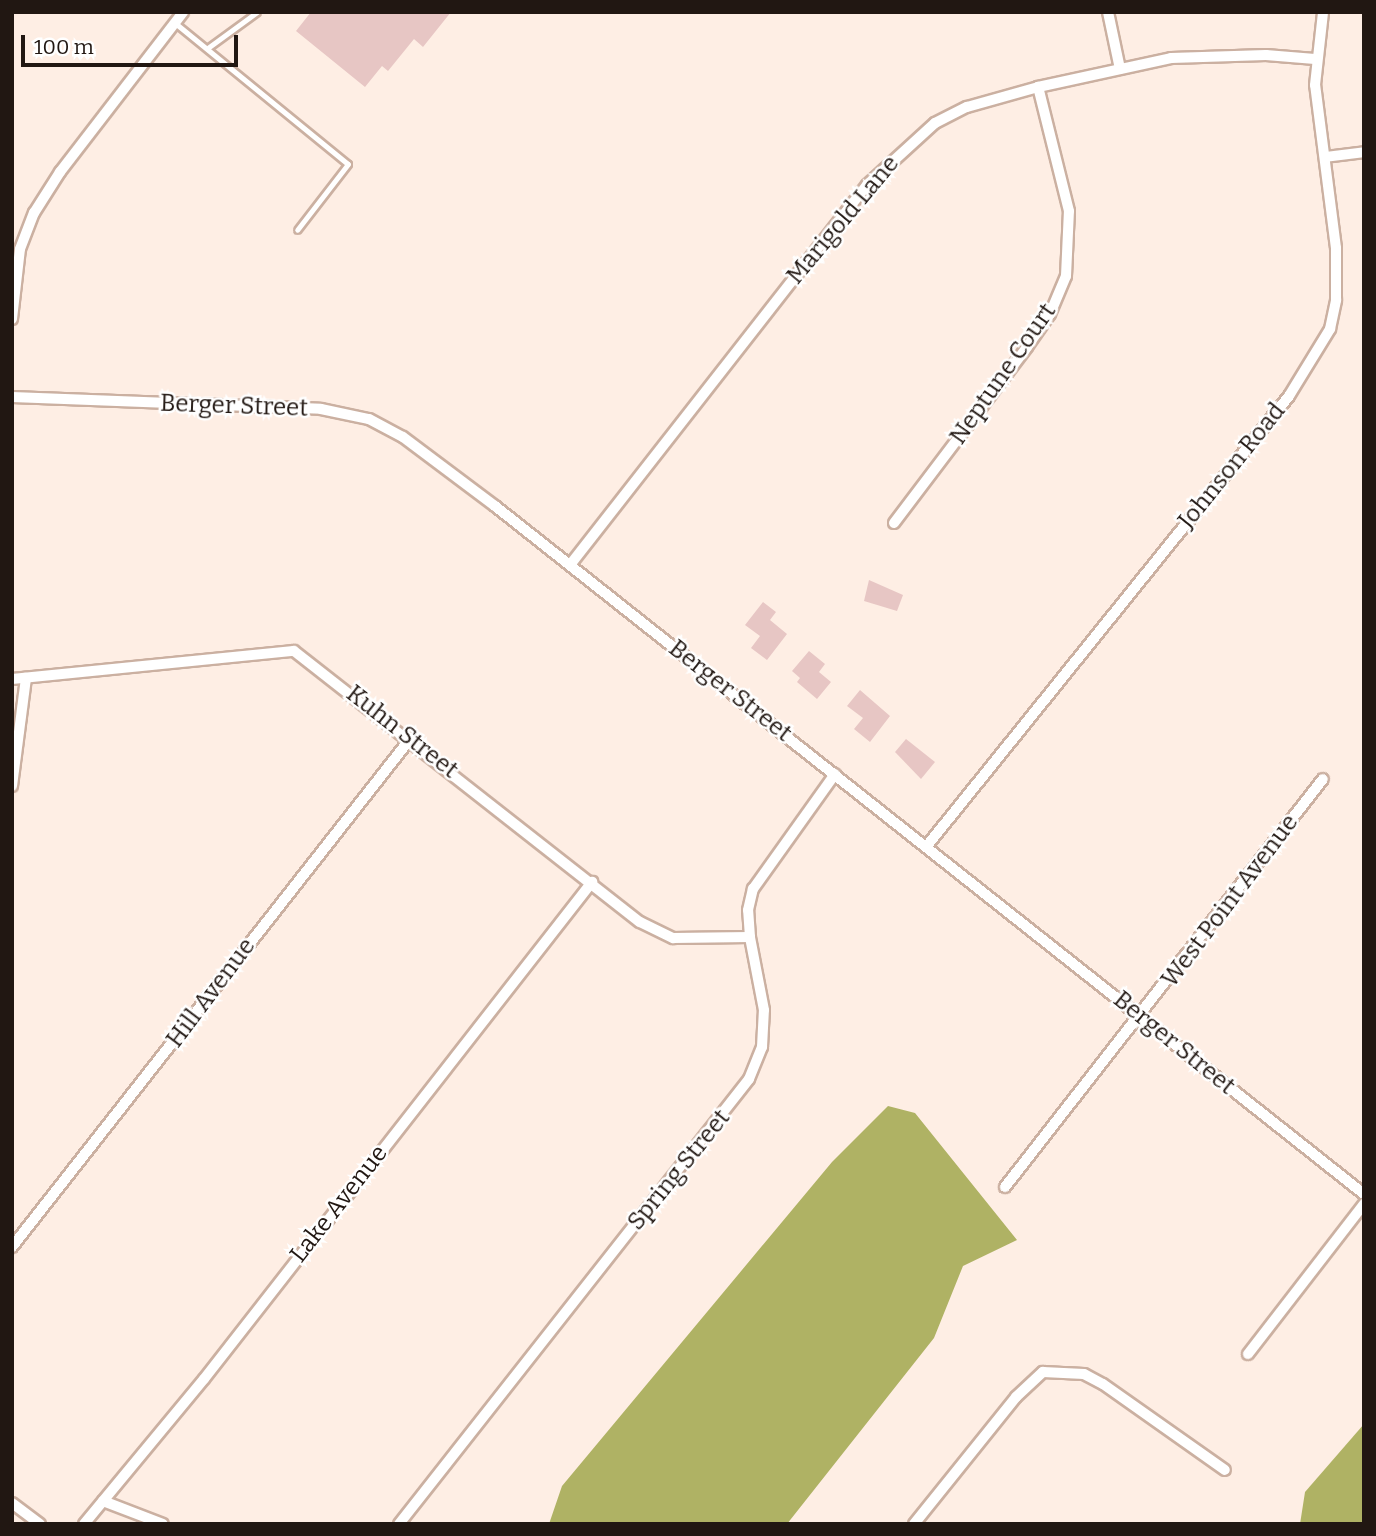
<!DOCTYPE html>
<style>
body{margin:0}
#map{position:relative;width:1376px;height:1536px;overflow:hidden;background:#feeee4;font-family:Bitter,serif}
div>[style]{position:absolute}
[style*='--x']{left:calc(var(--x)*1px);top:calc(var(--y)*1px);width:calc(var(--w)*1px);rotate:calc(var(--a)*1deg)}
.forest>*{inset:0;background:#afb264}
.building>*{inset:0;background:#e7c6c4}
.roads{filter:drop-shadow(2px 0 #cbb0a1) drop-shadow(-2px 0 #cbb0a1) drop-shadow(0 2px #cbb0a1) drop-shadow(0 -2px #cbb0a1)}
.lane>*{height:5px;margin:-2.5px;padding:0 2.5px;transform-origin:2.5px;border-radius:2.5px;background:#fff}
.street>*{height:10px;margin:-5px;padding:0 5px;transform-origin:5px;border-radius:5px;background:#fff}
span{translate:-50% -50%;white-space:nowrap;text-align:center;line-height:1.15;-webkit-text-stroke:5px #fff;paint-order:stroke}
.street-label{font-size:24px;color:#211712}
.frame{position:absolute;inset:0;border:14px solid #211712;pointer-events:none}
.scale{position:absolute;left:21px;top:35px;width:217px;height:32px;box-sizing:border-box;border:4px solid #211712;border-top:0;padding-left:9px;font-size:21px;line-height:24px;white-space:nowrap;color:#211712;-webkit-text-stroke:5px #fff;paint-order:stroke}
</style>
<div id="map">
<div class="forest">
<div style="clip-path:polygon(888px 1106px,915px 1113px,1017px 1240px,963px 1266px,934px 1338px,787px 1524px,549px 1524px,562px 1486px,832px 1162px)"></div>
<div style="clip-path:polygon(1364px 1424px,1364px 1524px,1300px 1524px,1305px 1492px)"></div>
</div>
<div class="building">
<div style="clip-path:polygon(311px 12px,451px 12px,423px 47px,414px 39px,388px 71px,382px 66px,365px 87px,296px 31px)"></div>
<div style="clip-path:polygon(869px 580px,903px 595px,897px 611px,864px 601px)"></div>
<div style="clip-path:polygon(763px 602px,776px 612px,770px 620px,787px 634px,767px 660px,751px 648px,760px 636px,745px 625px)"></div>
<div style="clip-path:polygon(809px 651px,825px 664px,819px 672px,831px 682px,817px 699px,797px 682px,800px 678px,792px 671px)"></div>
<div style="clip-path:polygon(860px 690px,890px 716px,870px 742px,854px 729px,863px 718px,847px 706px)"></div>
<div style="clip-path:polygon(906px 739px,935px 762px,921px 779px,895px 752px)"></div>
</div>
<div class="roads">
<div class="lane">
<div style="--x:175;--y:23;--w:223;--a:39.2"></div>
<div style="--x:348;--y:164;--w:83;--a:127.7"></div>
<div style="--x:209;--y:47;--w:59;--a:-36.1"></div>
</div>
<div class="street">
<div style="--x:1108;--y:12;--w:58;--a:78.1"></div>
<div style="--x:1325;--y:157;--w:39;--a:-7"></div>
<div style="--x:12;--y:319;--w:70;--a:-83.5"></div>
<div style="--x:20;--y:249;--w:39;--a:-69"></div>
<div style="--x:34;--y:213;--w:49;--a:-57.6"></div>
<div style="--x:60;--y:172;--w:202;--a:-52.4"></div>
<div style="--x:12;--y:397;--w:309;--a:2.2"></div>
<div style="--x:321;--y:409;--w:49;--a:11.8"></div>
<div style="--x:369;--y:419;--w:38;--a:28"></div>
<div style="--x:403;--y:437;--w:115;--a:36.9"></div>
<div style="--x:495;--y:506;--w:1108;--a:38.37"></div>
<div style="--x:894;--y:523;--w:221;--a:-52.9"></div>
<div style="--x:1027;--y:347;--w:40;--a:-55.1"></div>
<div style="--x:1050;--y:314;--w:41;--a:-67.2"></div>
<div style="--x:1066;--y:276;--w:65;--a:-87.4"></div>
<div style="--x:1069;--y:211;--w:128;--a:-104"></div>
<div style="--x:570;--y:565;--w:482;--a:-52"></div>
<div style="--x:867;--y:185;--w:92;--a:-42.4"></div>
<div style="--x:935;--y:123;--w:36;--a:-27"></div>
<div style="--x:967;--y:107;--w:74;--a:-15.7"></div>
<div style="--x:1038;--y:87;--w:136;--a:-12.3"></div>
<div style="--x:1171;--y:58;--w:95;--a:-1.8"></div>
<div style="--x:1266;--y:55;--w:49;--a:4.7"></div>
<div style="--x:12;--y:679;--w:283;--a:-5.7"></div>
<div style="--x:294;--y:651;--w:439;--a:38.1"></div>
<div style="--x:640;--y:922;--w:37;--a:26"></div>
<div style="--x:673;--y:938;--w:77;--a:-0.7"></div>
<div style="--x:12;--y:786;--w:109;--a:-82.6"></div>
<div style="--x:926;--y:847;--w:579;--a:-51.17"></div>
<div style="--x:1289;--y:396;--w:79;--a:-58.5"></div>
<div style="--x:1330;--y:329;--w:30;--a:-78"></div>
<div style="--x:1336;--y:300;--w:52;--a:-90"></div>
<div style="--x:1336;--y:248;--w:164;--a:-97.3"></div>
<div style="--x:1315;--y:85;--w:73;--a:-83.7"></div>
<div style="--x:1005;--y:1187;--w:517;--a:-52.07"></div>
<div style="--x:12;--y:1247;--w:645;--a:-51.92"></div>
<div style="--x:1248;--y:1354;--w:190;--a:-52.3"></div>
<div style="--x:103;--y:1501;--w:64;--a:21"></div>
<div style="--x:12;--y:1503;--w:35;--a:37"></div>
<div style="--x:84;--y:1524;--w:188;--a:-50.4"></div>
<div style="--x:204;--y:1379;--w:631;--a:-52.02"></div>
<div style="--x:399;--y:1524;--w:566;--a:-51.81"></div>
<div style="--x:749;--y:1079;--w:35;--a:-68"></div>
<div style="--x:762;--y:1047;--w:37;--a:-87"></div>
<div style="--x:764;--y:1010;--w:74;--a:-100.9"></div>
<div style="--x:750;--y:937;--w:27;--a:-94"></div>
<div style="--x:748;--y:910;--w:22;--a:-77"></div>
<div style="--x:753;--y:889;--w:141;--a:-54.5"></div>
<div style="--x:914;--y:1524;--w:163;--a:-51.2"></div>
<div style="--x:1016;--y:1397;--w:37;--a:-43"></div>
<div style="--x:1043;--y:1372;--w:41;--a:2.8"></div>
<div style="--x:1084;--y:1374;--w:21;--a:28"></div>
<div style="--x:1103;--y:1384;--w:149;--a:35.2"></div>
</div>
</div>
<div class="street-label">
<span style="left:843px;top:220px;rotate:-50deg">Marigold Lane</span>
<span style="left:1003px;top:374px;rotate:-55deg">Neptune Court</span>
<span style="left:234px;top:406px;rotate:2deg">Berger Street</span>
<span style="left:1232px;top:466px;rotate:-51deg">Johnson Road</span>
<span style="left:730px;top:691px;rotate:38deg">Berger Street</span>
<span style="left:402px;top:732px;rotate:38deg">Kuhn Street</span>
<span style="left:1230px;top:901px;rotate:-53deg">West Point Avenue</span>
<span style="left:211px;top:993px;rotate:-53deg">Hill Avenue</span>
<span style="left:1174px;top:1043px;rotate:39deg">Berger Street</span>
<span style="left:679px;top:1170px;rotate:-51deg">Spring Street</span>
<span style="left:339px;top:1204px;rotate:-52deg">Lake Avenue</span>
</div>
<div class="frame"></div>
<div class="scale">100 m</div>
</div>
